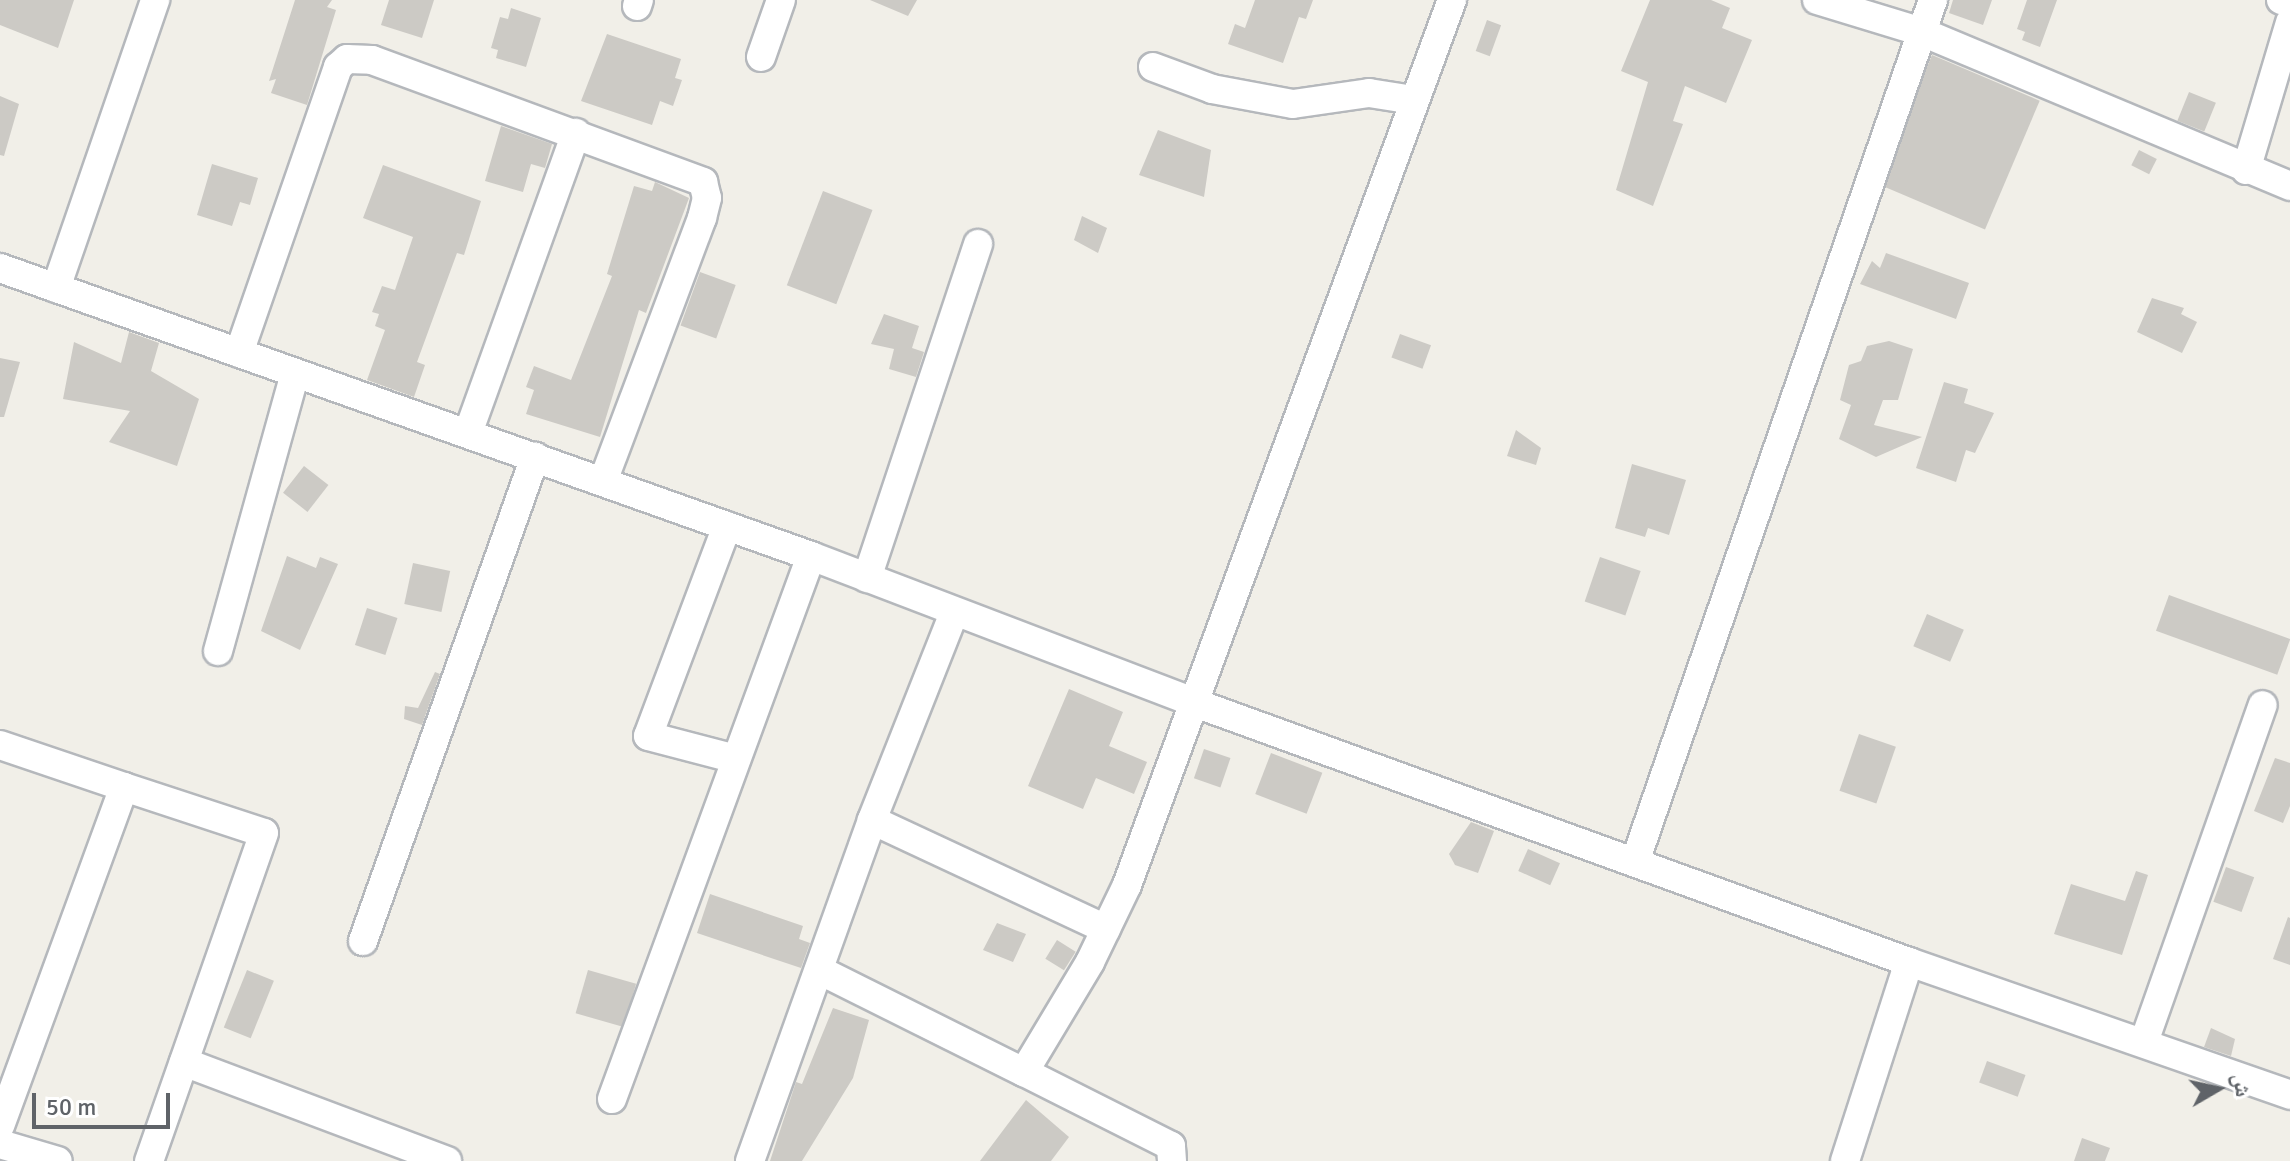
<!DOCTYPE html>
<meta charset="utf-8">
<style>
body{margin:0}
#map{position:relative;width:2290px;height:1161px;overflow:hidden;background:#f1efe8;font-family:Signika,"Noto Naskh Arabic",sans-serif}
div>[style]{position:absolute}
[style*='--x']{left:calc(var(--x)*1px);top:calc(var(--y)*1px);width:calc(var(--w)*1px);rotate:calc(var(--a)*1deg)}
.building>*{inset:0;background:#cccac5;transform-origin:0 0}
.roads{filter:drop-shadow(2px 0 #b5b8bc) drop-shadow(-2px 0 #b5b8bc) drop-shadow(0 2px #b5b8bc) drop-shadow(0 -2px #b5b8bc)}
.minor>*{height:28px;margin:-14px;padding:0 14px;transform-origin:14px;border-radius:14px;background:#fff}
span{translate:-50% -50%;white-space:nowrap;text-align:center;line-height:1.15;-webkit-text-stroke:6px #fff;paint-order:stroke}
.north{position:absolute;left:2178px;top:1049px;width:80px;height:80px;-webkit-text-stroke:6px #fff;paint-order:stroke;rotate:81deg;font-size:22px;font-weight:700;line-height:32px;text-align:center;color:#5f6368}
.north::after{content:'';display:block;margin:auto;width:28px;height:36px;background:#5f6368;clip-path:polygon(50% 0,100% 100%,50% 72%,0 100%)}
.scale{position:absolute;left:32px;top:1093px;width:138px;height:36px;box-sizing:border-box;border:4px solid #5f6368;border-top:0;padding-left:10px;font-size:24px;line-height:28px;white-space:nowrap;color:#5f6368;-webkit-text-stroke:6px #fff;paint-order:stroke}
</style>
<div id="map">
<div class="building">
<div style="clip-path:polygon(0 0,74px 0,58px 48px,0 25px)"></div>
<div style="clip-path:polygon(295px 0,332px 0,327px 7px,336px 10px,307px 105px,271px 93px,276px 79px,269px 81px)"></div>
<div style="clip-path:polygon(389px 0,434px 0,422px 38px,381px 25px)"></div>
<div style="clip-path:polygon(870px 0,917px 0,908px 16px)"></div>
<div style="clip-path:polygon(1255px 0,1313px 0,1306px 19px,1299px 17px,1283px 63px,1228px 44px,1235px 24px,1245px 28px)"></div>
<div style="clip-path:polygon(1650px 0,1711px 0,1730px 8px,1722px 28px,1752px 40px,1726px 103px,1685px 86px,1673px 121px,1683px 124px,1653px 206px,1616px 190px,1648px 82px,1621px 71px)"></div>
<div style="clip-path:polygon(1953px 0,1992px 0,1983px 25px,1949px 13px)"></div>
<div style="clip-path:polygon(2027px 0,2057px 0,2040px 47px,2022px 40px,2025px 32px,2017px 29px)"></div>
<div style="clip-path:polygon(511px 8px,541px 18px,526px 67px,496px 58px,498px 50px,491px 48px,500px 17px,508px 19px)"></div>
<div style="left:1487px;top:20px;width:15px;height:33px;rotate:20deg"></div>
<div style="clip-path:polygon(607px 34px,681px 59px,675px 78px,682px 80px,673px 106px,660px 101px,652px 125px,581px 101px)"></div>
<div style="left:1932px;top:55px;width:117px;height:140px;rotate:23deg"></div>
<div style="left:2189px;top:92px;width:29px;height:31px;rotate:22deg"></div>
<div style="clip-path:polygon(0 96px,19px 104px,4px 156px,0 155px)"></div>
<div style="clip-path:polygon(501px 126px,552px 144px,545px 168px,531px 164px,523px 192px,485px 181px)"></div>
<div style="clip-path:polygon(1158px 130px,1211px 150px,1204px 197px,1139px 175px)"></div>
<div style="left:2139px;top:150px;width:20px;height:17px;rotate:27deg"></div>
<div style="clip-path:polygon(212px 164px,258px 178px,250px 205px,240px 202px,232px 226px,197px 215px)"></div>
<div style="clip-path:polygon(383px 165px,481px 201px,464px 255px,457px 253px,417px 362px,425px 365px,414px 397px,367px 380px,385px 330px,375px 326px,379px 314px,372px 312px,382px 286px,395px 290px,413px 237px,363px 218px)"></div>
<div style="clip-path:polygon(655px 182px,689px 198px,646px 313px,639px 310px,600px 437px,526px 414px,534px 390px,526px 387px,534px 366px,571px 380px,612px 276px,607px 274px,634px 186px,652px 191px)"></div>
<div style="left:823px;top:191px;width:53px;height:101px;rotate:21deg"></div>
<div style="clip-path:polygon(1082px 216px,1107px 228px,1098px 253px,1074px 240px)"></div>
<div style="clip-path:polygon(1886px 253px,1969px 283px,1956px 319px,1860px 284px,1872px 261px,1880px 268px)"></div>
<div style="left:700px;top:272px;width:38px;height:57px;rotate:20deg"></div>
<div style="clip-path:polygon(2152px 298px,2184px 308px,2181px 314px,2197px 322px,2182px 353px,2137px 332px)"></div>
<div style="clip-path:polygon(884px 314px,919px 326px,912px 348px,924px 352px,916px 377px,889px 369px,894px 349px,871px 344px)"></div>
<div style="clip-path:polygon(129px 332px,159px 343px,151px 371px,199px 399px,177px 466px,109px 442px,130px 411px,63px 399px,74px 342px,121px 363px)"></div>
<div style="left:1400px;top:334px;width:33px;height:25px;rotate:20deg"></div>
<div style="clip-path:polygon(1889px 341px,1913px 349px,1898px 400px,1883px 400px,1874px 425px,1922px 437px,1876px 457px,1839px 439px,1851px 405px,1840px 400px,1849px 365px,1861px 361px,1867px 346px)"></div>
<div style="clip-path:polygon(0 358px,20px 362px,4px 417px,0 417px)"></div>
<div style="clip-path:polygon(1944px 382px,1968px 389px,1964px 403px,1994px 413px,1975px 453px,1966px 450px,1956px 482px,1916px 468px)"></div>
<div style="clip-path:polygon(1516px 430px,1541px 448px,1536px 465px,1507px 456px)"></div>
<div style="clip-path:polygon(1632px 464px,1686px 480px,1669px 535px,1648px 528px,1645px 537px,1615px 528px)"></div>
<div style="left:304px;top:466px;width:31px;height:34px;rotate:38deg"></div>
<div style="clip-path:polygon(287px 556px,316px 568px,320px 557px,338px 564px,300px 650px,261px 631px)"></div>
<div style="left:1600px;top:557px;width:43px;height:47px;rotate:19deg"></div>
<div style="left:413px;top:563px;width:38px;height:42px;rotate:12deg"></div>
<div style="left:2169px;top:595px;width:129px;height:38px;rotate:20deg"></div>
<div style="left:367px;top:608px;width:32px;height:39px;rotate:18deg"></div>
<div style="left:1927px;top:614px;width:40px;height:35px;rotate:23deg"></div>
<div style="clip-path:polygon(435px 672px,440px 674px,422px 725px,404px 719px,405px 706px,418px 708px)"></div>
<div style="clip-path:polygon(1069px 689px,1123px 712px,1109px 746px,1147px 762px,1134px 794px,1096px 778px,1083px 809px,1028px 786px)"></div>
<div style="left:1859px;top:734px;width:39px;height:60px;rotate:19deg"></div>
<div style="left:1204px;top:749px;width:28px;height:31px;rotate:19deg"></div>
<div style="left:1271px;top:753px;width:55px;height:44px;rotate:21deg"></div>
<div style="clip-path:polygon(2275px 758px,2290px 763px,2290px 806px,2283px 823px,2254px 811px)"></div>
<div style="clip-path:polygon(1471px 822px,1494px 831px,1478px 873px,1455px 865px,1449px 854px)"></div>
<div style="left:1528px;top:849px;width:35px;height:24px;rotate:24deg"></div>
<div style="left:2226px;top:867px;width:30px;height:37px;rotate:20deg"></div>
<div style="clip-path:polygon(2136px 871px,2148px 875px,2122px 955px,2054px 934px,2071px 884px,2125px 901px)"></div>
<div style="clip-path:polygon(710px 894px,803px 926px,799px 939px,810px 943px,801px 968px,697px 933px)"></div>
<div style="clip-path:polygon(2288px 917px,2290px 918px,2290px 965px,2273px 959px)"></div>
<div style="clip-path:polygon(997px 923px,1026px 934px,1013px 962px,983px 950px)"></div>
<div style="left:1057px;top:940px;width:22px;height:22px;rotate:32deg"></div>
<div style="left:247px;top:970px;width:29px;height:62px;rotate:22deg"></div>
<div style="left:588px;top:970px;width:50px;height:45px;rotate:16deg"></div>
<div style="clip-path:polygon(833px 1008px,869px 1020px,853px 1078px,802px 1161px,770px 1161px,796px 1082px,802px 1084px)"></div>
<div style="clip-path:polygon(2211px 1028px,2235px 1039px,2231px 1056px,2204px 1047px)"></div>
<div style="left:1987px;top:1061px;width:41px;height:23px;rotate:20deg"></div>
<div style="clip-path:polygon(1026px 1100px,1069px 1137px,1051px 1161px,980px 1161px)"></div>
<div style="clip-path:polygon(2082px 1138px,2110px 1148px,2105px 1161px,2074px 1161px)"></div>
</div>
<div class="roads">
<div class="minor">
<div style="--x:1817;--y:0;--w:110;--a:16.9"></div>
<div style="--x:1922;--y:32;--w:399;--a:22.7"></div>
<div style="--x:2281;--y:0;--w:9;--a:18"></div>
<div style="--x:637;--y:6;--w:6;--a:-72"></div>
<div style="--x:761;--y:57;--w:60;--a:-70.7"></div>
<div style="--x:1153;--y:67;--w:63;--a:20.4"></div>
<div style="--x:1212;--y:89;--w:82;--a:10.5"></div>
<div style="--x:1293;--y:104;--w:77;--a:-8.2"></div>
<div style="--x:1369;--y:93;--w:45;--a:9"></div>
<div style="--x:2246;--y:170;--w:154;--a:-73.4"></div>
<div style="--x:0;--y:268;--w:861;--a:19.55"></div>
<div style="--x:811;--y:556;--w:411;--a:20.9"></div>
<div style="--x:1195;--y:703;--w:760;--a:19.94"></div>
<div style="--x:1909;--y:962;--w:404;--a:19.2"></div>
<div style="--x:56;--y:288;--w:305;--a:-71"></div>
<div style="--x:239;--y:353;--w:303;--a:-70.9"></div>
<div style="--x:338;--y:67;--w:12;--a:-42"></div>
<div style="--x:347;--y:59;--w:25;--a:2"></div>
<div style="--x:372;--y:60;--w:353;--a:20.2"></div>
<div style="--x:703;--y:182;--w:16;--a:76"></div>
<div style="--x:707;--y:198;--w:21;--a:104"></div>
<div style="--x:702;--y:218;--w:281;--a:110.6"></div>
<div style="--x:468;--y:433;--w:319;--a:-70.2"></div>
<div style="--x:727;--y:526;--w:224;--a:110.6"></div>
<div style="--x:648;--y:736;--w:91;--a:14.6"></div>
<div style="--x:867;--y:578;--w:352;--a:-71.6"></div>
<div style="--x:218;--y:651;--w:288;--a:-74.5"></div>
<div style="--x:0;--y:745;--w:131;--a:18.7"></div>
<div style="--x:124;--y:787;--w:360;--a:110.1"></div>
<div style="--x:124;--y:787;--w:147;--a:18.2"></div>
<div style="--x:264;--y:833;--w:348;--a:109.3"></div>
<div style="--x:872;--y:820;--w:258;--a:25"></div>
<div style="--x:1636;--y:859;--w:909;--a:-70.93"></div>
<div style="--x:363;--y:941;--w:514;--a:-70.44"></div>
<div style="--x:819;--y:970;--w:229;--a:26.5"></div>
<div style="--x:2144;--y:1042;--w:357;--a:-70.6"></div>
<div style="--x:184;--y:1062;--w:281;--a:20.6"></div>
<div style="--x:612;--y:1099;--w:578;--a:-69.87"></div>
<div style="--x:0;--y:1144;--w:60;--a:16.3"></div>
<div style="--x:750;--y:1161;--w:362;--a:-70.3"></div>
<div style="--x:872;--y:820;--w:223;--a:-68.4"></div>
<div style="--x:1172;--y:1161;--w:15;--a:-94"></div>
<div style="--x:1171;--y:1146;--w:165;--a:-153.3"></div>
<div style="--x:1024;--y:1072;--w:128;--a:-59"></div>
<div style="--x:1090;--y:962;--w:85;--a:-64.3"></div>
<div style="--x:1127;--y:885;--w:943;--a:-69.84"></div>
<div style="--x:1845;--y:1161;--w:209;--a:-72.2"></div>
</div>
</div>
<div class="north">ش</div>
<div class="scale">50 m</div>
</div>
